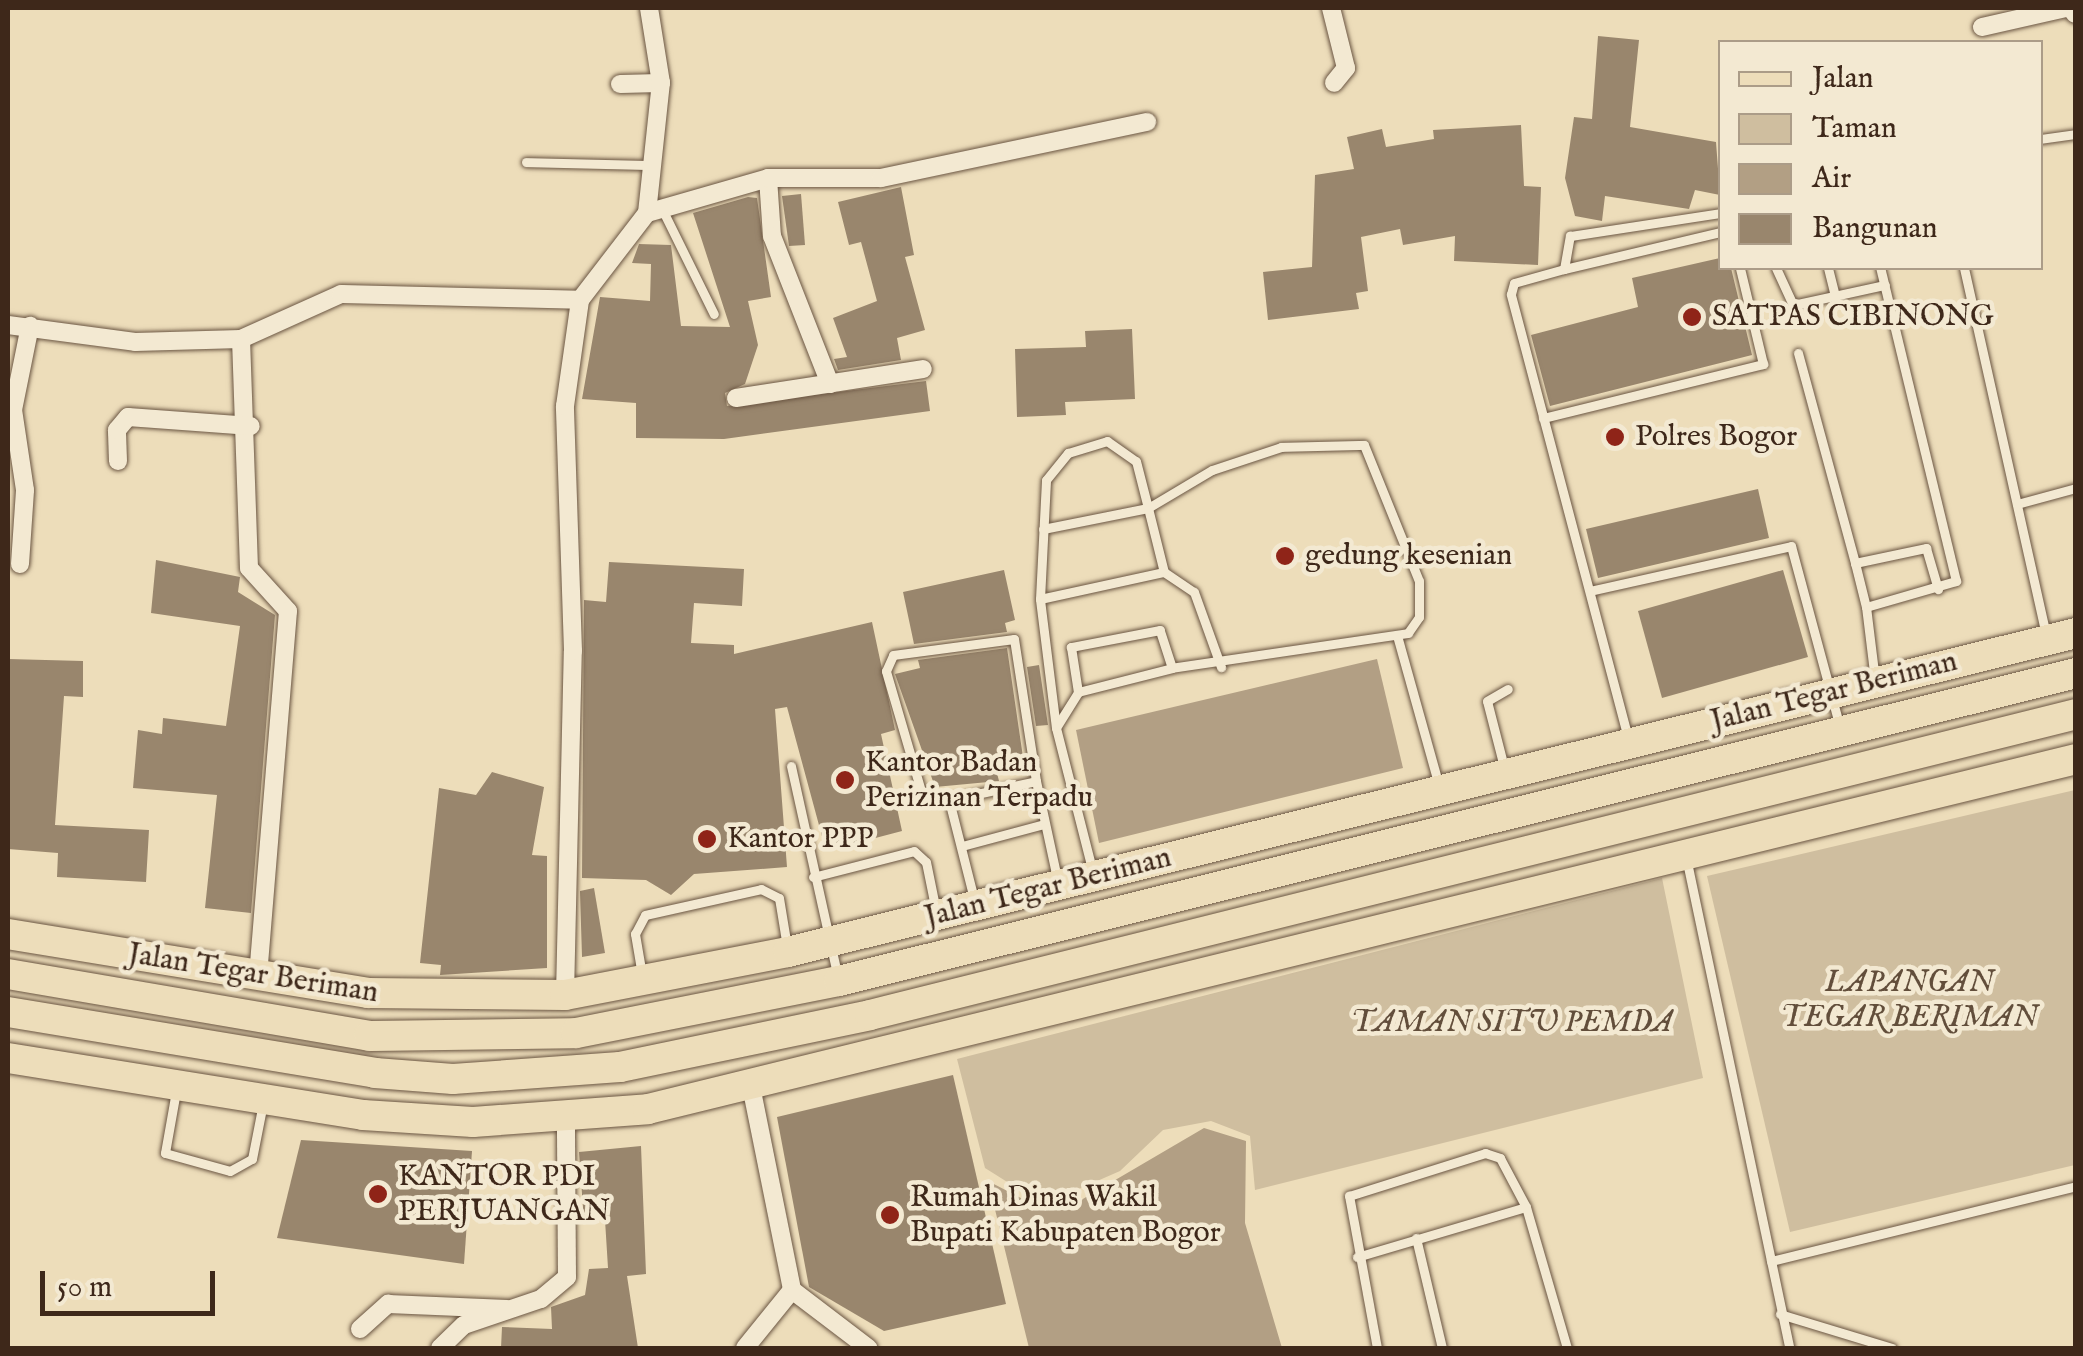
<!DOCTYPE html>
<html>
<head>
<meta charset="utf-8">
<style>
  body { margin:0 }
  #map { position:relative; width:2083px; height:1356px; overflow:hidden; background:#edddba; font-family:"IM FELL English",serif }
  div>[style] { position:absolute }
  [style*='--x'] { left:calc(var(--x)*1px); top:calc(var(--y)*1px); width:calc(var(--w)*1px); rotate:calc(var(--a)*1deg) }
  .green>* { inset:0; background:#cfbe9f }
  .water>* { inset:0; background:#b29f84 }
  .building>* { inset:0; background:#99866d }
  .roads { filter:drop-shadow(0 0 2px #6a5542) drop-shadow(0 0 2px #6a5542) }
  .service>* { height:9px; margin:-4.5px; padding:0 4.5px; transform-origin:4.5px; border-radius:4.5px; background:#f3e9d2 }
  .minor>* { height:18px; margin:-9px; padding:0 9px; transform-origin:9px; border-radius:9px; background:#f3e9d2 }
  .tertiary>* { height:22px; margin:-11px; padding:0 11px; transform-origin:11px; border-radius:11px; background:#f3e9d2 }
  .primary>* { height:30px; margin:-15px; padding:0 15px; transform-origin:15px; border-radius:15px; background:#edddba }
  .dots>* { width:28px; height:28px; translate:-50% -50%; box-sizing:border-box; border:5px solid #f3e9d2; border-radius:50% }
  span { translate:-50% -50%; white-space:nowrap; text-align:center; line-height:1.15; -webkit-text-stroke:9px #f3e9d2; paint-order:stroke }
  .poi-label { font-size:30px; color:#3e281a }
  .left { translate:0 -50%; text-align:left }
  .street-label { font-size:30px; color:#3e281a }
  .park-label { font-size:30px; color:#624e3b; font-style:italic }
  .frame { position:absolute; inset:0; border:10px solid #3e281a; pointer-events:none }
  .legend { position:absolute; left:1718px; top:40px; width:325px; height:230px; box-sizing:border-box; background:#f3e9d2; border:2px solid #ab9c88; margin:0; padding:12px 18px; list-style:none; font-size:30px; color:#3e281a }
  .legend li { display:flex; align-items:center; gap:20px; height:50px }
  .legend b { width:50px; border:2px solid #ab9c88 }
  .scale { position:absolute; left:40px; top:1271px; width:175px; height:45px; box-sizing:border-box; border:5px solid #3e281a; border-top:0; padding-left:12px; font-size:30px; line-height:35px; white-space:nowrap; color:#3e281a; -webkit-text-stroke:8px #f3e9d2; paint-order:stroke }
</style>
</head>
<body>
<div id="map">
  <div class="green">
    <i style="clip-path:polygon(2075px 790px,2075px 1165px,1790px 1232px,1707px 876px)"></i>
    <i style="clip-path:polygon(1662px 878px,1703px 1078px,1255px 1190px,1250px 1136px,1211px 1121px,1163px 1130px,1120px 1171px,1072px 1192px,1023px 1192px,985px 1168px,957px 1059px)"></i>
  </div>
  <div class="water">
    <i style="clip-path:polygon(1377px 659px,1403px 768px,1099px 843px,1076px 730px)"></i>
    <i style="clip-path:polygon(1204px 1128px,1246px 1141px,1245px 1223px,1282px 1348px,1029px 1348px,988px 1181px,1025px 1200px,1076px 1203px)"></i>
  </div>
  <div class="building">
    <i style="clip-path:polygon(1598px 36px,1639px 40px,1630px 127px,1716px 142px,1720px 195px,1695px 190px,1689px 209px,1605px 196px,1602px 221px,1575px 216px,1565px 178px,1574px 117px,1592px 119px)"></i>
    <i style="clip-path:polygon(1521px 125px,1524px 186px,1541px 187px,1538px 265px,1454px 261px,1455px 236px,1403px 245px,1400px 229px,1361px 237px,1368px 291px,1356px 293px,1359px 309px,1268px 320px,1263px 272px,1312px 267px,1315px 175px,1354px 169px,1347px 137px,1382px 129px,1386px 147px,1434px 139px,1433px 130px)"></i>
    <i style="clip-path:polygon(901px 187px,914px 255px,905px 257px,925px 330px,897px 338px,901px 360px,838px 370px,834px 359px,847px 357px,833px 318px,877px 301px,861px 242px,849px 245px,838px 202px)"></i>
    <i style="clip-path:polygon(801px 194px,805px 245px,789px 246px,782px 196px)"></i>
    <i style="clip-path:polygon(748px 197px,757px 198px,771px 297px,748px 301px,758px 345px,745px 384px,725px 393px,727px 406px,926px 381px,930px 411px,724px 439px,636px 438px,636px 403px,582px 399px,600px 297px,650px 301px,651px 264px,632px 263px,639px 244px,671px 245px,681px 326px,730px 327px,693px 213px)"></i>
    <i style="clip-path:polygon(1720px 258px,1720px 268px,1731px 268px,1752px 355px,1550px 406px,1531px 335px,1638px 307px,1632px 278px)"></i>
    <i style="clip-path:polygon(1132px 329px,1135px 399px,1065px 402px,1066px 415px,1017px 417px,1015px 349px,1086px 347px,1085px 331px)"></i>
    <i style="clip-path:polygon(1758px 489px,1769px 538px,1598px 578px,1586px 529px)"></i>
    <i style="clip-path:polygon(156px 560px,240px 577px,238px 592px,275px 615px,251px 913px,205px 908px,217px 795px,133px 788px,138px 730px,162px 734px,163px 718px,226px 726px,240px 626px,151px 613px)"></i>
    <i style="clip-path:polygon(609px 562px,744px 569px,742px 606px,694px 603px,691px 643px,734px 645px,734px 654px,872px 622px,895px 730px,881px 734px,902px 831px,826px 851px,787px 707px,775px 709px,787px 867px,694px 874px,671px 895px,646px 880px,582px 878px,584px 600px,606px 602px)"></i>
    <i style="clip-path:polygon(1004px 570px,1015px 620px,1005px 623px,1007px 632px,914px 644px,903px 592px)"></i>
    <i style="clip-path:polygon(1783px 570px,1808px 657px,1662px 698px,1638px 611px)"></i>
    <i style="clip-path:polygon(1007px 648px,1024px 764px,996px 769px,999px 781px,935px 787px,895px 674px,920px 668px,918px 660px)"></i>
    <i style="clip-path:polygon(8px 659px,83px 661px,83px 697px,64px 696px,55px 825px,149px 830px,146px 882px,57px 877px,58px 853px,8px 849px)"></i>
    <i style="clip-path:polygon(1039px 665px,1048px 725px,1036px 726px,1027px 667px)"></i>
    <i style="clip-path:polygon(492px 772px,544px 787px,532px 855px,547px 856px,547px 968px,440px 975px,441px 965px,420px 963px,439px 788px,476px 795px)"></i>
    <i style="clip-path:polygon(594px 888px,605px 953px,582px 957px,580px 891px)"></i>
    <i style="clip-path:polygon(953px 1075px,1006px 1304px,884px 1331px,809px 1287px,777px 1117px)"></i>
    <i style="clip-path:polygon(301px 1140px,472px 1151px,464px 1264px,277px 1238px)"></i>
    <i style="clip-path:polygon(641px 1146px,646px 1274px,627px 1276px,638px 1348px,501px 1348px,502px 1327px,552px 1329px,551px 1307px,585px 1295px,589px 1269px,608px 1268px,605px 1220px,584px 1222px,579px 1152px)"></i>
  </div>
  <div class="roads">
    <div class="service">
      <i style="--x:2040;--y:139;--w:36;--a:-8"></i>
      <i style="--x:526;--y:162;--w:127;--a:1.4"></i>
      <i style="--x:662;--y:209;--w:117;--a:63.7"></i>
      <i style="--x:1776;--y:268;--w:41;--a:65.3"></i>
      <i style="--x:1793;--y:305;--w:94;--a:-12.3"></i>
      <i style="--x:1828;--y:268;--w:29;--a:76"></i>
      <i style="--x:1964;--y:268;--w:377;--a:77.4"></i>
      <i style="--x:1564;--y:269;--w:160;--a:-13.3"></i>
      <i style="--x:1798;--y:353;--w:218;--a:74.8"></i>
      <i style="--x:1543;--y:418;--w:227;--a:-13.8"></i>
      <i style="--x:1763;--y:364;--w:99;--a:-103.5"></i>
      <i style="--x:2017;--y:504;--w:61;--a:-15.2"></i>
      <i style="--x:1043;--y:529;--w:107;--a:-11.3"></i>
      <i style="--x:1148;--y:508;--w:66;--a:76"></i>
      <i style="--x:1164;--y:572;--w:36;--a:34"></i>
      <i style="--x:1194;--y:592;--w:80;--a:70.2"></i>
      <i style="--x:1590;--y:591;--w:206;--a:-12.6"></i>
      <i style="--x:1791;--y:546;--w:184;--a:74.9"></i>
      <i style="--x:1040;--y:599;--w:127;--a:-12.3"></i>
      <i style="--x:1866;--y:607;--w:45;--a:-104"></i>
      <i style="--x:1855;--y:563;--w:73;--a:-11.9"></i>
      <i style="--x:1926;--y:548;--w:43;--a:73.7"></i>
      <i style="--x:1398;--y:639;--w:153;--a:74.4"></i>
      <i style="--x:1875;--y:680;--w:74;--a:-97"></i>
      <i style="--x:1866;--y:607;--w:94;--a:-16.1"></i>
      <i style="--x:1956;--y:581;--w:322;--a:-103.6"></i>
      <i style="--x:1057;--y:726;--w:40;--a:-58"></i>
      <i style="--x:1078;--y:692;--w:97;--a:-14.3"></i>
      <i style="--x:1172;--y:668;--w:40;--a:-108"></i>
      <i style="--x:1160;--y:630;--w:91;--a:169.2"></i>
      <i style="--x:1071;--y:647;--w:46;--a:81.2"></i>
      <i style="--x:1628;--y:738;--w:459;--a:-104.8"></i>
      <i style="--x:1511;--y:294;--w:11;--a:-75"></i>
      <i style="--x:1514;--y:283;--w:52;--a:-15.6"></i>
      <i style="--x:1564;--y:269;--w:34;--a:-80"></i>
      <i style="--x:1570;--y:236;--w:152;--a:-8.7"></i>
      <i style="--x:791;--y:766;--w:217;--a:77.5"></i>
      <i style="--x:1505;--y:771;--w:72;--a:-104.4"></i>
      <i style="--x:1487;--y:701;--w:24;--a:-30"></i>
      <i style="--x:949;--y:800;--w:29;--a:-162"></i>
      <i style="--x:921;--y:791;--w:125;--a:-106.3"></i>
      <i style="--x:886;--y:671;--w:17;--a:-66"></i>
      <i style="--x:893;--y:655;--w:122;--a:-7.5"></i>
      <i style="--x:1014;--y:639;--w:144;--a:81.2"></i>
      <i style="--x:962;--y:846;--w:85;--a:-15"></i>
      <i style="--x:1687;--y:862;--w:497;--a:78.1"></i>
      <i style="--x:1092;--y:869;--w:146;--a:-104.3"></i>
      <i style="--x:1056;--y:728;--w:130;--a:-97.1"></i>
      <i style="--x:1040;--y:599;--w:119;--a:-87.1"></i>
      <i style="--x:1046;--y:480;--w:35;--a:-51"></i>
      <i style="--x:1068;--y:453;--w:41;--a:-17.1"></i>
      <i style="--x:1107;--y:441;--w:35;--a:35"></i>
      <i style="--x:1136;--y:461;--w:49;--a:75.7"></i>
      <i style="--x:1148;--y:508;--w:74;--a:-30.7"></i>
      <i style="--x:1212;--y:470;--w:73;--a:-18.4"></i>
      <i style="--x:1281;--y:447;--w:83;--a:-1.4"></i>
      <i style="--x:1364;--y:445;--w:147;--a:68"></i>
      <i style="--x:1419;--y:581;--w:36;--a:90"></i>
      <i style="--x:1419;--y:617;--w:19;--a:125"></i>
      <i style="--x:1408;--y:633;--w:239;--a:171.6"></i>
      <i style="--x:813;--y:877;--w:104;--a:-14.4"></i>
      <i style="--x:914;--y:851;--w:16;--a:43"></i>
      <i style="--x:926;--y:862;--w:50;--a:78.5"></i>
      <i style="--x:974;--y:899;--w:102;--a:-104.2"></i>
      <i style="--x:949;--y:800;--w:89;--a:-12.3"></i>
      <i style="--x:1036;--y:781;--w:99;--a:77.8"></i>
      <i style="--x:642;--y:975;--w:42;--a:-99.7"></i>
      <i style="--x:635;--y:934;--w:21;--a:-62"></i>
      <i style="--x:645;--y:915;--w:119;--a:-12.6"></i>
      <i style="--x:761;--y:889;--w:20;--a:27"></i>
      <i style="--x:779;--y:898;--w:50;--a:80.7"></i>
      <i style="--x:176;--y:1091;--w:63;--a:100.1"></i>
      <i style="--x:165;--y:1153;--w:67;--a:15.5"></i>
      <i style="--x:230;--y:1171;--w:25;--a:-29"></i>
      <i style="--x:252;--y:1159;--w:57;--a:-78.9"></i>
      <i style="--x:1416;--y:1238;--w:113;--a:76.7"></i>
      <i style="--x:1357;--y:1257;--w:176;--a:-16.5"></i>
      <i style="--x:1771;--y:1261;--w:314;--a:-13.8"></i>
      <i style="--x:1780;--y:1314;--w:117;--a:16.9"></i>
      <i style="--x:1377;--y:1348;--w:155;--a:-100.4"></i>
      <i style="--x:1349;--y:1196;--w:143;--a:-17.5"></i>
      <i style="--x:1485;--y:1153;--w:16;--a:18"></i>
      <i style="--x:1500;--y:1158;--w:55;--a:62"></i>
      <i style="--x:1526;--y:1207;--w:147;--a:73.8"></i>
    </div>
    <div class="minor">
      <i style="--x:1331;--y:8;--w:62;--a:76"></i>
      <i style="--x:1346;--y:68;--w:19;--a:129"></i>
      <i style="--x:1982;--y:27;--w:86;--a:-12.7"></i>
      <i style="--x:620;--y:84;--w:41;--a:-1.4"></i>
      <i style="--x:768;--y:178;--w:58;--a:86.1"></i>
      <i style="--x:772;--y:236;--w:159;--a:68.6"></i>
      <i style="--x:647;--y:213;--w:126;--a:-16.1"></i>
      <i style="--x:768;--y:178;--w:113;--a:0"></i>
      <i style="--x:881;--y:178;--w:272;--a:-11.9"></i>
      <i style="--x:8;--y:325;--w:128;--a:7.6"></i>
      <i style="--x:135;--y:342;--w:106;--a:-1.6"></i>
      <i style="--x:241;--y:339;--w:110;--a:-24.2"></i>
      <i style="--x:341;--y:294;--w:239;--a:1.4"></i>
      <i style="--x:241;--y:339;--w:229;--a:88"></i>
      <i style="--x:249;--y:568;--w:58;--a:47.8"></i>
      <i style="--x:288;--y:611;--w:367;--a:94.7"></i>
      <i style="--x:736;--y:398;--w:189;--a:-8.8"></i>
      <i style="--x:118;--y:461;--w:31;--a:-92"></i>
      <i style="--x:117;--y:430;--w:17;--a:-50"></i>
      <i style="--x:128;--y:417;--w:123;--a:4.2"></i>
      <i style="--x:20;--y:564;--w:74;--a:-86.1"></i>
      <i style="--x:25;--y:490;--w:81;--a:-98.5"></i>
      <i style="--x:13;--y:410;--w:86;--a:-78.6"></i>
      <i style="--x:565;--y:995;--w:344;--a:-88.7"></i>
      <i style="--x:573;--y:651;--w:245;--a:-91.9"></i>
      <i style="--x:565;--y:406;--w:107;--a:-81.9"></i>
      <i style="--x:580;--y:300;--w:110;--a:-52.4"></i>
      <i style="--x:647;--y:213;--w:131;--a:-83.9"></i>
      <i style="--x:661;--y:83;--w:76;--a:-99.1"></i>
      <i style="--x:751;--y:1086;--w:208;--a:78.6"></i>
      <i style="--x:792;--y:1290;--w:96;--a:37.3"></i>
      <i style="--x:360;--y:1329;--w:38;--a:-42"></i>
      <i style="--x:388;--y:1304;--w:119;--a:2.4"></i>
      <i style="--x:440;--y:1348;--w:33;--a:-44"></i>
      <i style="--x:464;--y:1325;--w:81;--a:-18.7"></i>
      <i style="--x:541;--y:1299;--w:34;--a:-40"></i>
      <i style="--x:567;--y:1277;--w:158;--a:-90.4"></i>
      <i style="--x:745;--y:1348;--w:75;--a:-51"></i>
    </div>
    <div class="tertiary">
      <i style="--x:2073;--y:8;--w:5;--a:53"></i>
    </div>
    <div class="primary">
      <i style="--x:8;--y:934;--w:365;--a:9.3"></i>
      <i style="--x:368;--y:993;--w:197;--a:0.6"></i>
      <i style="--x:565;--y:995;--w:227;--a:-10.9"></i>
      <i style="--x:788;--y:952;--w:1327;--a:-13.91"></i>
      <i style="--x:8;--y:974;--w:366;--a:9.7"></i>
      <i style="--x:369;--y:1036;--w:207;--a:-0.8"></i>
      <i style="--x:576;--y:1033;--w:268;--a:-11.2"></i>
      <i style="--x:839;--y:981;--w:1275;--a:-13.98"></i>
      <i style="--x:8;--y:1012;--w:372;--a:9.4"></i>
      <i style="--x:375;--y:1073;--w:78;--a:4.4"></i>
      <i style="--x:453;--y:1079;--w:167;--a:-4.1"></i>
      <i style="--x:620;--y:1067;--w:255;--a:-11.7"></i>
      <i style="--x:870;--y:1015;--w:1243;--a:-14.01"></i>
      <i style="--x:8;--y:1058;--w:360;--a:9.1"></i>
      <i style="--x:363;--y:1115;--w:110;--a:3.6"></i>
      <i style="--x:473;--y:1122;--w:175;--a:-4.2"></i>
      <i style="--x:648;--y:1109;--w:1470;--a:-13.77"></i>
    </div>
  </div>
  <div class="dots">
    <i style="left:1692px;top:317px;background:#8f2418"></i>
    <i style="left:1615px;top:437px;background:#8f2418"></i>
    <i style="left:1285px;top:556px;background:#8f2418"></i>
    <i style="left:845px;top:780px;background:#8f2418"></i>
    <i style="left:707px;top:839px;background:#8f2418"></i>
    <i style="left:378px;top:1194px;background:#8f2418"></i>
    <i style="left:890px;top:1215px;background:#8f2418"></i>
  </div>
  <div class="poi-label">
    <span class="left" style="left:1712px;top:317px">SATPAS CIBINONG</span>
    <span class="left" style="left:1635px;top:437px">Polres Bogor</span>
    <span class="left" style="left:1305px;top:556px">gedung kesenian</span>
    <span class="left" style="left:865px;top:780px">Kantor Badan<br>Perizinan Terpadu</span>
    <span class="left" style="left:727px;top:839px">Kantor PPP</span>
    <span class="left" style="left:398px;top:1194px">KANTOR PDI<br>PERJUANGAN</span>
    <span class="left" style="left:910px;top:1215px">Rumah Dinas Wakil<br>Bupati Kabupaten Bogor</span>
  </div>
  <div class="street-label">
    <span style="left:1834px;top:692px;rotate:-14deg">Jalan Tegar Beriman</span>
    <span style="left:1048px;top:888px;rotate:-14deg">Jalan Tegar Beriman</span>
    <span style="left:253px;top:974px;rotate:9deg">Jalan Tegar Beriman</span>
  </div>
  <div class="park-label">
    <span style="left:1909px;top:1000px">LAPANGAN<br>TEGAR BERIMAN</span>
    <span style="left:1512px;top:1023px">TAMAN SITU PEMDA</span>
  </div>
  <div class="frame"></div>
  <ul class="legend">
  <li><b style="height:12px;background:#edddba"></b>Jalan</li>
  <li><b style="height:28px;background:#cfbe9f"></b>Taman</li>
  <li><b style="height:28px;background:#b29f84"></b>Air</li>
  <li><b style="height:28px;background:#99866d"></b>Bangunan</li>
  </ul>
  <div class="scale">50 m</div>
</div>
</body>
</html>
